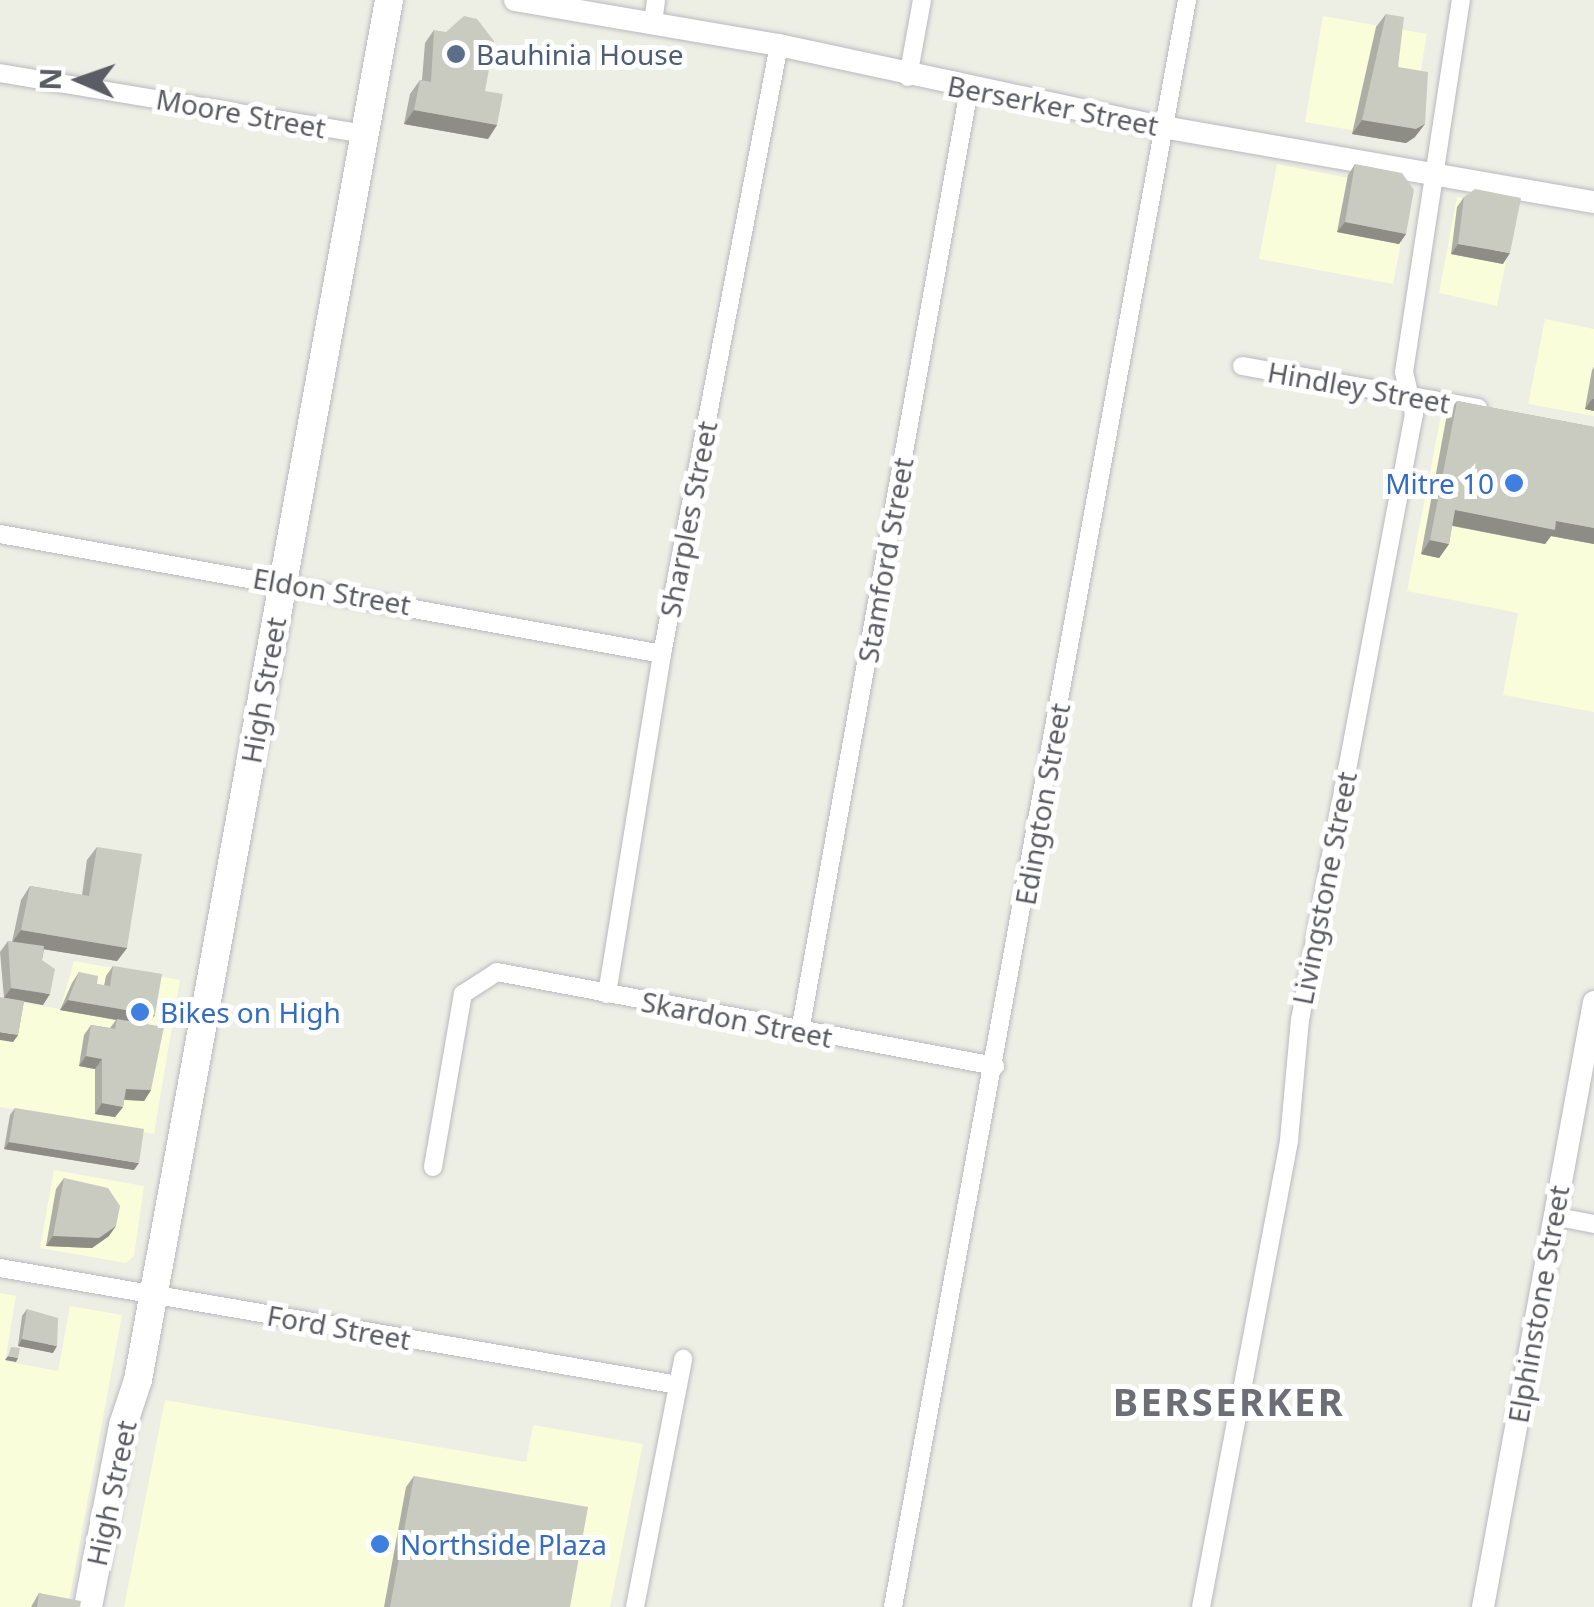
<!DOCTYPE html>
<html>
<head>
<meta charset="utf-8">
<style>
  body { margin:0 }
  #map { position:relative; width:1594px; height:1607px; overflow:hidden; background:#edeee4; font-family:"Noto Sans",sans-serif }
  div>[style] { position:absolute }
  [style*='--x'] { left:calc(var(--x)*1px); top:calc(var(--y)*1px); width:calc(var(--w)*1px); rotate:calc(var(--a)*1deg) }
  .commercial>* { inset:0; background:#f9fdda }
  .roads { filter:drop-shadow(0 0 2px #b9b9c0) drop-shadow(0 0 2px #b9b9c0) }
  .minor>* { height:18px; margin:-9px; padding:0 9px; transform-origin:9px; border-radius:9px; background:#fff }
  .tertiary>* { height:22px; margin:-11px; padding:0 11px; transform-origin:11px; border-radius:11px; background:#fff }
  .secondary>* { height:28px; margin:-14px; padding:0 14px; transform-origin:14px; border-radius:14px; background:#fff }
  .wall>* { inset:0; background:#adaea5 }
  .shaded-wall>* { inset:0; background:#8d8d86 }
  .building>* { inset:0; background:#c9cac0 }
  .dots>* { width:28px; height:28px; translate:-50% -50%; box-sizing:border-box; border:5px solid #fff; border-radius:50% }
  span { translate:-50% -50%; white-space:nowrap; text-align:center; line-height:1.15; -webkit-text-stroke:10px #fff; paint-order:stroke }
  .service-label { font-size:28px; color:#4e5e75 }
  .left { translate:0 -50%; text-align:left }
  .street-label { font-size:28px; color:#5c5d64 }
  .shop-label { font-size:28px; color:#366cbe }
  .right { translate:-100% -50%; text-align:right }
  .district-label { font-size:38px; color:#6d6e76; font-weight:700; letter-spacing:2.5px }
  .north { position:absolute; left:30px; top:30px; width:100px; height:100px; -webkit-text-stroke:8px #fff; paint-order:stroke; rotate:272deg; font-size:28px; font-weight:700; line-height:40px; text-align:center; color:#5c5d64 }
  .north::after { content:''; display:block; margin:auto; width:35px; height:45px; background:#5c5d64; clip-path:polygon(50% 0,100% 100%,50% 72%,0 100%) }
</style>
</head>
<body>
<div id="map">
  <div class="commercial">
    <i style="clip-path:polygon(1323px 16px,1427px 34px,1409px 140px,1305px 122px)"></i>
    <i style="clip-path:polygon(1277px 164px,1411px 190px,1393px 284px,1259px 259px)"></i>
    <i style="clip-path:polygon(1457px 197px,1516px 211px,1497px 306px,1439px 293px)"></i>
    <i style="clip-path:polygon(1545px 319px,1594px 329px,1594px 416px,1528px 404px)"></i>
    <i style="clip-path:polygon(1441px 415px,1594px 444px,1594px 712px,1503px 695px,1518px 613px,1407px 591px)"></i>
    <i style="clip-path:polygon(74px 961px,180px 980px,154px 1134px,0 1107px,0 999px,60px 1009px)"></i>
    <i style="clip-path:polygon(54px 1170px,144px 1186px,134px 1256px,126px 1263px,40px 1248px)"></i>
    <i style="clip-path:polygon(0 1293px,16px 1296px,5px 1361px,58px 1371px,70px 1306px,122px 1315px,68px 1607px,0 1607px)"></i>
    <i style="clip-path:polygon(165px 1400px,526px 1462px,533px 1425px,643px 1444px,610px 1607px,124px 1607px)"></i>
  </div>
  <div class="roads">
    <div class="minor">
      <i style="--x:653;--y:22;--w:22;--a:-82"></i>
      <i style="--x:0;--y:73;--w:369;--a:9.5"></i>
      <i style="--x:908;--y:77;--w:78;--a:-79.7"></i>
      <i style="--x:1242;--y:366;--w:240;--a:10.1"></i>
      <i style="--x:0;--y:534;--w:673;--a:10.27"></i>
      <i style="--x:607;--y:994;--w:344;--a:-80.8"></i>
      <i style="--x:662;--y:654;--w:620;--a:-79.12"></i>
      <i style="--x:800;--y:1031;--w:956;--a:-79.82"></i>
      <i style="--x:433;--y:1167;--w:176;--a:-80.2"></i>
      <i style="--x:463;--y:994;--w:40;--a:-32.9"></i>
      <i style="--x:497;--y:972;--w:507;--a:10.69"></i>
      <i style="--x:1553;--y:1216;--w:42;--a:11"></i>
      <i style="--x:0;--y:1268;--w:688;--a:9.79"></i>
      <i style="--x:635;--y:1607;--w:253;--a:-79"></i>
      <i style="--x:893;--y:1607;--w:1634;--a:-79.63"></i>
      <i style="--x:1201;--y:1607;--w:475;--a:-79.3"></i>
      <i style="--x:1289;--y:1140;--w:121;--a:-84.8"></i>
      <i style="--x:1300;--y:1020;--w:617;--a:-79.35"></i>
      <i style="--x:1414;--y:414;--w:43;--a:-103.4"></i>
      <i style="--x:1404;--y:372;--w:376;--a:-81.3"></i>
    </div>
    <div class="tertiary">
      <i style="--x:515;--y:0;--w:268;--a:9.7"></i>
      <i style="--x:779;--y:45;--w:393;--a:12.1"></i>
      <i style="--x:1163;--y:127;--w:437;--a:9.9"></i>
      <i style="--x:1483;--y:1607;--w:615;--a:-79.6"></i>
    </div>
    <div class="secondary">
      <i style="--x:88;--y:1607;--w:185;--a:-79.1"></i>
      <i style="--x:123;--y:1425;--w:47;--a:-71.6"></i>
      <i style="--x:138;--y:1380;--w:1403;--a:-79.69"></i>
    </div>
  </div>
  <div class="wall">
    <i style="clip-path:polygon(1386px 14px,1415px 137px,1406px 143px,1352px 134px,1376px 27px)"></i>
    <i style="clip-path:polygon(434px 30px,485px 91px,497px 125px,488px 139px,404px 124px,410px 94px,420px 80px,422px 80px,425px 43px)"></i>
    <i style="clip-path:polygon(1355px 164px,1406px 234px,1399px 244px,1337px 232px,1348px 175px)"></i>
    <i style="clip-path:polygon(1464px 197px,1503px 264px,1451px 254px,1457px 207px)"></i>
    <i style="clip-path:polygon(1594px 367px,1594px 411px,1585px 409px,1592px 370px)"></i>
    <i style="clip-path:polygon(1457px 401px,1594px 427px,1594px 544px,1551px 536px,1545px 544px,1452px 526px,1449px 544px,1439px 558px,1421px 554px,1447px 414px)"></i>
    <i style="clip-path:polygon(97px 847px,127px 948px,117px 961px,44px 949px,42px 960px,43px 1005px,24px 1001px,18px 1035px,13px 1042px,4px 998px,0 952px,8px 941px,12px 942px,21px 900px,30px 886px,82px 895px,87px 860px)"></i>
    <i style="clip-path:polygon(113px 966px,148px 1024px,151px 1090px,144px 1101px,124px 1100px,123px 1107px,115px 1117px,95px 1114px,95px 1069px,79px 1066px,84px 1035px,91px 1025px,110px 1028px,116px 1020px,60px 1010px,72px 983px,79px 972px,97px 984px,104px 986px,106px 976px)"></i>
    <i style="clip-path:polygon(15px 1108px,134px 1170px,4px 1149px,10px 1115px)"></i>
    <i style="clip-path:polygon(64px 1178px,109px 1236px,92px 1248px,46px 1246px,56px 1189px)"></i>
    <i style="clip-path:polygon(27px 1309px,53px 1353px,18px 1346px,22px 1316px)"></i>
    <i style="clip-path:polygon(414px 1476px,570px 1607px,384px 1607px,406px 1487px)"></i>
    <i style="clip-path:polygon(39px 1593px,80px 1607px,31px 1607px)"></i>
  </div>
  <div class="shaded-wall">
    <i style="clip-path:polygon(414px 110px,497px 125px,488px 139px,404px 124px)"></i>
    <i style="clip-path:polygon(1362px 120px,1425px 124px,1415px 137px,1406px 143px,1352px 134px)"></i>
    <i style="clip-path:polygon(1345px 222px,1406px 234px,1399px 244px,1337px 232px)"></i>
    <i style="clip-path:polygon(1458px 244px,1510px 253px,1503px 264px,1451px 254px)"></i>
    <i style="clip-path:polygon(1592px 399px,1594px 399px,1594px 411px,1585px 409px)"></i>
    <i style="clip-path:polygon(1455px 510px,1556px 521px,1594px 528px,1594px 544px,1551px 536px,1545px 544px,1445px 524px)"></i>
    <i style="clip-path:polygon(1430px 540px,1449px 544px,1439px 558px,1421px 554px)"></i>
    <i style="clip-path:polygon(21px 930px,127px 948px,117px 961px,11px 944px)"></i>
    <i style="clip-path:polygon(11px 988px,50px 994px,43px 1005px,4px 998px)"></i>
    <i style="clip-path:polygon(68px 1000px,155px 1015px,147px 1025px,60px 1010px)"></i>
    <i style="clip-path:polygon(0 1032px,18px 1035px,13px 1042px,0 1040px)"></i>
    <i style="clip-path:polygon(86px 1056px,102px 1059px,95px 1069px,79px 1066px)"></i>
    <i style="clip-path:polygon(126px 1089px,151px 1090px,144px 1101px,118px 1099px)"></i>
    <i style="clip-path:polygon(102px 1103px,123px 1107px,115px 1117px,95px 1114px)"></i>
    <i style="clip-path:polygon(9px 1142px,139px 1163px,134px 1170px,4px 1149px)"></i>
    <i style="clip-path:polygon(116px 1226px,109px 1236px,92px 1248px,46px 1246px,53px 1236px)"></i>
    <i style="clip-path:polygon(22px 1339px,57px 1346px,53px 1353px,18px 1346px)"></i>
    <i style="clip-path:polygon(8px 1356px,18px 1358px,16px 1362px,5px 1360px)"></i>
  </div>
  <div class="building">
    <i style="clip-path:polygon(1386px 14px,1404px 17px,1398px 67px,1428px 72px,1425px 124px,1416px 129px,1362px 120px)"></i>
    <i style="clip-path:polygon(464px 16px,477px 19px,494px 41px,485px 91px,503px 94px,497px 125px,414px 110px,420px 80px,431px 82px,434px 30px,446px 32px)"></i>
    <i style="clip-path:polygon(1355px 164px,1402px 173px,1414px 190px,1406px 234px,1345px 222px)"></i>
    <i style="clip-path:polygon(1475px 189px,1521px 198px,1510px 253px,1458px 244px,1464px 197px)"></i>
    <i style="clip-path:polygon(1457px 401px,1594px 427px,1594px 528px,1556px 521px,1555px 530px,1455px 510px,1449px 544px,1430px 540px)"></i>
    <i style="clip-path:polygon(97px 847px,142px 854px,127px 948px,21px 930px,30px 886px,89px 896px)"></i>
    <i style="clip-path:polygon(8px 941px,44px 946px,42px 960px,55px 969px,50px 994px,11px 988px)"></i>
    <i style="clip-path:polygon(113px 966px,162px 974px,155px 1015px,68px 1000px,79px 972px,98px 976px,97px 984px,110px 986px)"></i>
    <i style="clip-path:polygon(0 997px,24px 1001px,18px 1035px,0 1032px)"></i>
    <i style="clip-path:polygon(117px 1019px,164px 1027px,151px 1090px,126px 1089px,123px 1107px,102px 1103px,102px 1059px,86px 1056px,91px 1025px,115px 1029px)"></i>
    <i style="clip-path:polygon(15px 1108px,144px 1129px,139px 1163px,9px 1142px)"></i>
    <i style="clip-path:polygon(64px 1178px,108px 1188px,120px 1206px,116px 1226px,99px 1238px,53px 1236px)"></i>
    <i style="clip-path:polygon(27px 1309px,58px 1318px,57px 1346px,22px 1339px)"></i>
    <i style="clip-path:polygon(11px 1347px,20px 1348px,18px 1358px,8px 1356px)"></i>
    <i style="clip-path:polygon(414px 1476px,588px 1507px,570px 1607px,390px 1607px)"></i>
    <i style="clip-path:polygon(39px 1593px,81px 1601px,80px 1607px,37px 1607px)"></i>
  </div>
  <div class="dots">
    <i style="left:456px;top:54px;background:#5c6f8a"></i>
    <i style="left:1514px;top:483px;background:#3f7fe0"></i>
    <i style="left:140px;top:1012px;background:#3f7fe0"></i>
    <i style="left:380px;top:1544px;background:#3f7fe0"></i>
  </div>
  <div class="service-label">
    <span class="left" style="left:476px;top:54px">Bauhinia House</span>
  </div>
  <div class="street-label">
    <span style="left:1053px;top:105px;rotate:11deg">Berserker Street</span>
    <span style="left:241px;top:113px;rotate:10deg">Moore Street</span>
    <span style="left:1359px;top:387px;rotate:10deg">Hindley Street</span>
    <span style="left:688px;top:519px;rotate:-79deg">Sharples Street</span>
    <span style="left:885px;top:560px;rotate:-80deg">Stamford Street</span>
    <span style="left:332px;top:591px;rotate:10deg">Eldon Street</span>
    <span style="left:263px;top:690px;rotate:-80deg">High Street</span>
    <span style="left:1042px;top:804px;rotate:-80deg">Edington Street</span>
    <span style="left:1324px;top:888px;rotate:-79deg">Livingstone Street</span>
    <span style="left:737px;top:1019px;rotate:11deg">Skardon Street</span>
    <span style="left:1538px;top:1304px;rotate:-80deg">Elphinstone Street</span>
    <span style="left:339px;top:1327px;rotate:10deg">Ford Street</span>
    <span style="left:111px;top:1493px;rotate:-78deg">High Street</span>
  </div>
  <div class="shop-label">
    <span class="right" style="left:1494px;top:483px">Mitre 10</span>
    <span class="left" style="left:160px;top:1012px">Bikes on High</span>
    <span class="left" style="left:400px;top:1544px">Northside Plaza</span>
  </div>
  <div class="district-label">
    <span style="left:1229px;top:1402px">BERSERKER</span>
  </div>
  <div class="north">N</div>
</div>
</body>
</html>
